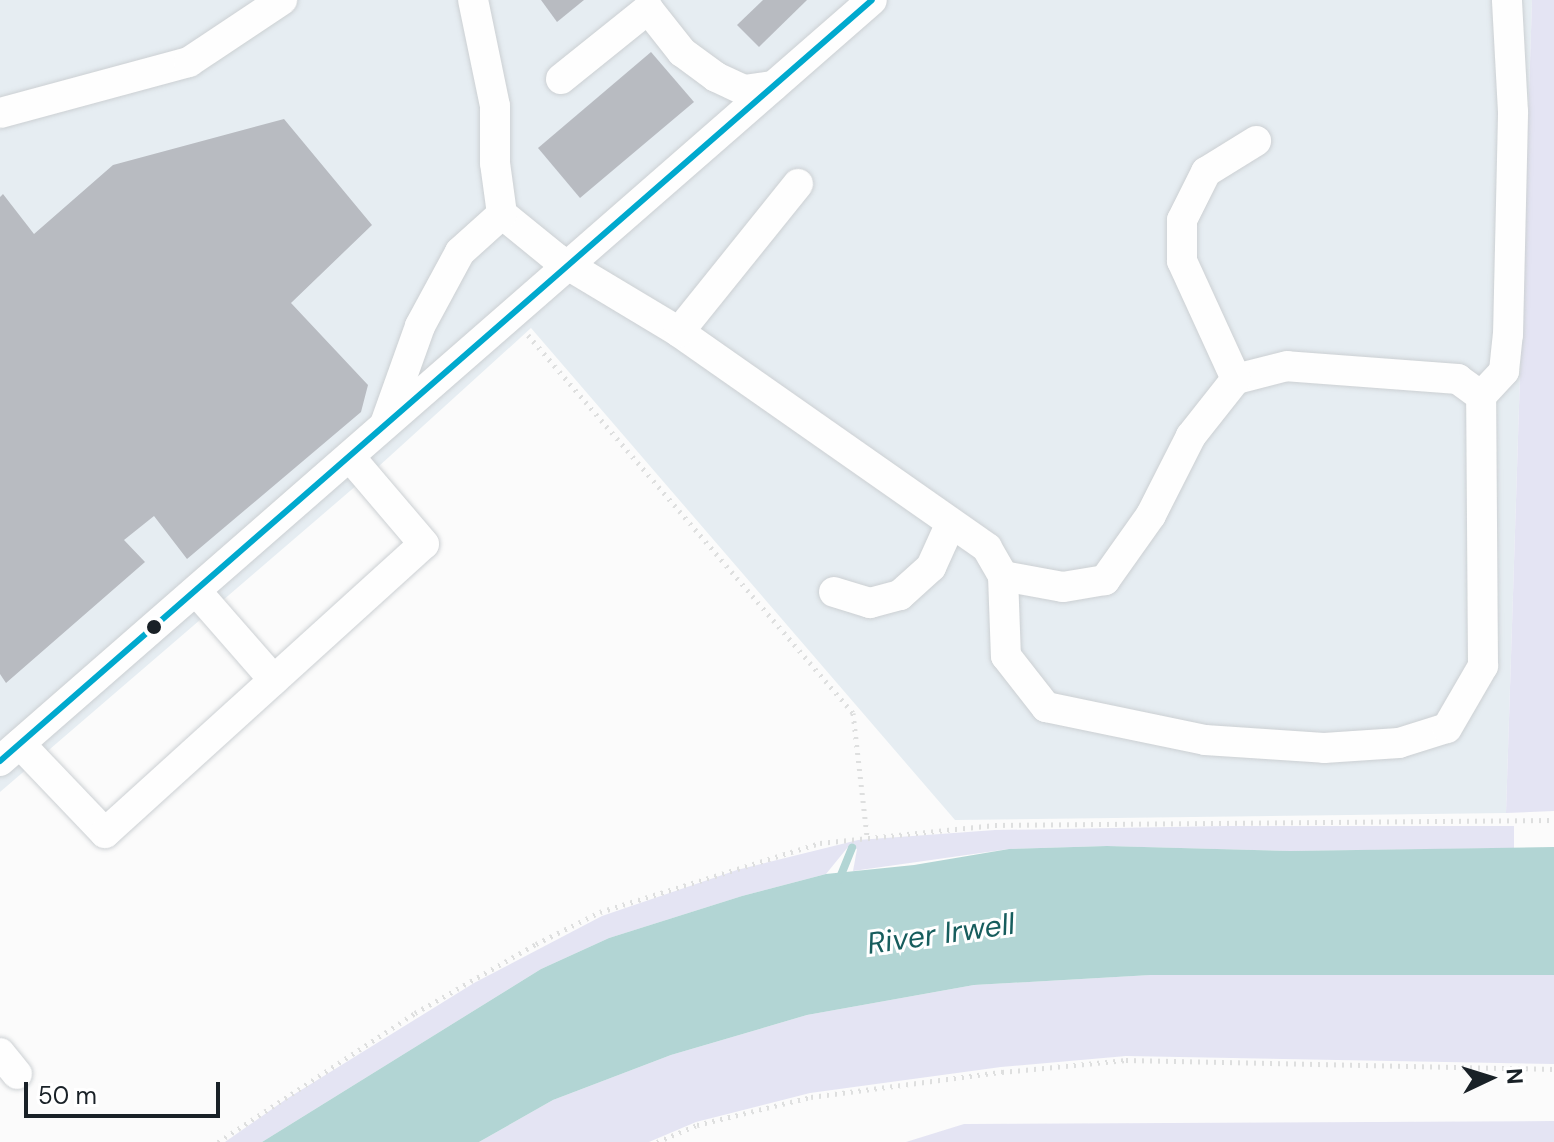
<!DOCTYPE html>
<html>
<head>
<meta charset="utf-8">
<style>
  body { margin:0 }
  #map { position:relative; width:1554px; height:1142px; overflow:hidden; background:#fbfbfb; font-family:"DM Sans",sans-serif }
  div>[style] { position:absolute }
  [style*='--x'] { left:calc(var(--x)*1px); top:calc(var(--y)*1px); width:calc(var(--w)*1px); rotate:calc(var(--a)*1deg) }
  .built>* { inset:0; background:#e6edf2 }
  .green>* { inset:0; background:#e4e4f3 }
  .water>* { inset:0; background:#b2d5d4 }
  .stream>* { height:8px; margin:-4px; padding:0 4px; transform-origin:4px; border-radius:4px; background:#b2d5d4 }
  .building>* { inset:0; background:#b8bbc1 }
  .path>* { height:5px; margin-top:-2.5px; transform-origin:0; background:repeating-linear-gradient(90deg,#dedfdf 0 2px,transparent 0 8px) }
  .roads { filter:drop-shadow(0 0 2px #ccd0d3) drop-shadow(0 0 2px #ccd0d3) }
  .minor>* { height:30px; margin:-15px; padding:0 15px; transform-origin:15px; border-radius:15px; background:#fefefe }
  .bus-1>* { height:6px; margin:-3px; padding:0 3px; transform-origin:3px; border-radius:3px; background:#00a9ce }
  .dots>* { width:22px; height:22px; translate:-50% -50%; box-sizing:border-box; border:4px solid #fff; border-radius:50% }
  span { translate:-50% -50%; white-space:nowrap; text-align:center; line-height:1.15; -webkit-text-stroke:6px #fff; paint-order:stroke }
  .water-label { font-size:30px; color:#175d5d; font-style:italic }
  .north { position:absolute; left:1450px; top:1038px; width:80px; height:80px; -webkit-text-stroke:6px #fff; paint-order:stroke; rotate:86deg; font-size:22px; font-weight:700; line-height:32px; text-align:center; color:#192127 }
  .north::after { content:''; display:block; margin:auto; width:28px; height:36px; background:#192127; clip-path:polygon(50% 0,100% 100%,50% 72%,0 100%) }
  .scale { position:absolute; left:24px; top:1082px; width:196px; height:36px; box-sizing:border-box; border:4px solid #192127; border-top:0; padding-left:10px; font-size:24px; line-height:28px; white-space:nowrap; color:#192127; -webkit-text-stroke:6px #fff; paint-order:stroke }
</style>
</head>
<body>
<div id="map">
  <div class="built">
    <i style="clip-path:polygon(0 0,1532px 0,1506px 813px,955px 820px,531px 328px,379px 466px,0 792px)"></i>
  </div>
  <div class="green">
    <i style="clip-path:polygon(1532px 0,1554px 0,1554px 811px,1506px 813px)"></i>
    <i style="clip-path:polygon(1226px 826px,1514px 826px,1514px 848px,1290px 851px,1106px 846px,1009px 849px,853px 871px,857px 849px,848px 847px,826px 874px,742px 896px,609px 938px,541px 969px,262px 1142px,225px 1142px,285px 1100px,474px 983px,602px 916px,737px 870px,858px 840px,995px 830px)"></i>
    <i style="clip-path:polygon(1151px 975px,1554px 975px,1554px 1064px,1126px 1056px,1001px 1067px,810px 1093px,696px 1122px,649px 1142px,479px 1142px,553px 1100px,671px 1055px,807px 1015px,974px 985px)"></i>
    <i style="clip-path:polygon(1554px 1121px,1554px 1142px,906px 1142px,964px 1124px)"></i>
  </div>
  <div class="water">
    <i style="clip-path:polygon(1107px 846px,1290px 851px,1554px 847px,1554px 975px,1151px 975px,974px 985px,807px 1015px,671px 1055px,553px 1100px,479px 1142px,262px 1142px,541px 969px,609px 938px,742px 896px,826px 874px,914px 865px,1009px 849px)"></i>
  </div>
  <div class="stream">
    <i style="--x:839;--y:880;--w:35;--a:-68"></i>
  </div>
  <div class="building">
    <i style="clip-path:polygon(541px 0,584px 0,557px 22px)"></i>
    <i style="clip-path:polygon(763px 0,807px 0,759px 47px,737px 25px)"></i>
    <i style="clip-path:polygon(651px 52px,694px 102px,580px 198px,538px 148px)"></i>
    <i style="clip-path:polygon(284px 119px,372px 225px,291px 303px,368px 385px,361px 412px,187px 559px,154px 516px,124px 540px,145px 562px,6px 683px,0 674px,0 197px,3px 194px,34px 234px,113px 165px)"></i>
  </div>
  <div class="path">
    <i style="--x:528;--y:335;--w:499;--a:49.3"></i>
    <i style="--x:853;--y:713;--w:124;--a:83.5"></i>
    <i style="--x:218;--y:1142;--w:235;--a:-33.2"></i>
    <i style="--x:415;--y:1013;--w:139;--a:-29.7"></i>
    <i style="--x:536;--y:944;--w:72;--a:-26.6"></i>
    <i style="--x:600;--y:912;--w:231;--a:-17.4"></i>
    <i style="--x:820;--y:843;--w:176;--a:-5.9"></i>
    <i style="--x:995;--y:825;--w:559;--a:-0.51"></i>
    <i style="--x:657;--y:1142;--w:43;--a:-23"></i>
    <i style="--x:697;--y:1125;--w:117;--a:-13.8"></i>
    <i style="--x:811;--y:1097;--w:193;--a:-7.5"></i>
    <i style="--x:1002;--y:1072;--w:125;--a:-5.5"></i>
    <i style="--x:1126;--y:1060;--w:428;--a:1.2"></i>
  </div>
  <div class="roads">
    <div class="minor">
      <i style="--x:561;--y:79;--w:112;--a:-38.8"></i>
      <i style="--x:648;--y:9;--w:55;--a:51.7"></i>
      <i style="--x:682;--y:52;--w:42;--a:36.3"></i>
      <i style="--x:716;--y:77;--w:31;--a:25"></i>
      <i style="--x:744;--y:90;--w:30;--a:-8"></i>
      <i style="--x:0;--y:113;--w:196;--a:-15.1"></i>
      <i style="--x:189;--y:62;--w:112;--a:-33.7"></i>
      <i style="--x:502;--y:214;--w:70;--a:39.2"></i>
      <i style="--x:556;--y:258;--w:144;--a:31"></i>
      <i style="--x:679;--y:332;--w:376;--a:35"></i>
      <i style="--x:987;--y:548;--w:32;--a:60"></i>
      <i style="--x:1003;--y:576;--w:80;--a:87.9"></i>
      <i style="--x:1006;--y:656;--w:65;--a:51.9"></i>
      <i style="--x:1046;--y:707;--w:162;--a:11.7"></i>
      <i style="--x:1205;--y:740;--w:119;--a:3.8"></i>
      <i style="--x:1324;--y:748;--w:75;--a:-3.8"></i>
      <i style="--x:1399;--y:743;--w:50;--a:-17.4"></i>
      <i style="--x:1447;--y:728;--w:72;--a:-59.9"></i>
      <i style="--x:1483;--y:666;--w:270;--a:-90.4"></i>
      <i style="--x:1481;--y:396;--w:29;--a:-144"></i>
      <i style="--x:1458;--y:379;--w:171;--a:-175.7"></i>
      <i style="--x:1287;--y:366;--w:53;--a:165.7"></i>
      <i style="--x:1236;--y:379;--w:73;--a:128.3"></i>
      <i style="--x:1191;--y:436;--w:89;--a:116.9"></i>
      <i style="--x:1151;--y:515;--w:80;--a:125.3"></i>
      <i style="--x:1105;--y:580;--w:43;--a:170.5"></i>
      <i style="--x:1063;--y:587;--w:61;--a:-169.6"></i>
      <i style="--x:679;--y:332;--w:190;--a:-51.2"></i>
      <i style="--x:1236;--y:379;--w:130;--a:-114.6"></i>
      <i style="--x:1182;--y:261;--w:41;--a:-90"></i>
      <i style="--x:1182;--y:220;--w:54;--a:-63.4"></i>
      <i style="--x:1206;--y:172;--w:59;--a:-31.8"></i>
      <i style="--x:1481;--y:396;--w:34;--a:-47"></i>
      <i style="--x:1504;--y:371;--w:36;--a:-84"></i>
      <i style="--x:1508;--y:335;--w:223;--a:-88.7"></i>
      <i style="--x:1513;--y:112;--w:112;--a:-93.1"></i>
      <i style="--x:385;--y:424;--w:104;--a:-70.3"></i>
      <i style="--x:420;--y:326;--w:84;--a:-61.6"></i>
      <i style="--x:460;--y:252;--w:57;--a:-42.1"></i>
      <i style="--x:502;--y:214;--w:51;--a:-97.8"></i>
      <i style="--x:495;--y:163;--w:57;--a:-90"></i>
      <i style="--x:495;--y:106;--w:108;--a:-101.7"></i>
      <i style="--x:196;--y:591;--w:118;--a:48.8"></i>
      <i style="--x:834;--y:592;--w:38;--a:17"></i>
      <i style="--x:870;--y:603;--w:31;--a:-15"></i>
      <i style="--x:900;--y:595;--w:42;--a:-42.1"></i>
      <i style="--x:931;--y:567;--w:48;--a:-65.6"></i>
      <i style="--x:20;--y:744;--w:123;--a:46.3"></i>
      <i style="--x:105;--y:833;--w:430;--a:-42.2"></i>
      <i style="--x:424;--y:544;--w:114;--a:-130.4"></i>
      <i style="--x:0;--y:761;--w:1157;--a:-41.11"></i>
      <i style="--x:0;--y:1053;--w:27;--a:51"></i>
    </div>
  </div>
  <div class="bus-1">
    <i style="--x:0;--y:761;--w:1157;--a:-41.11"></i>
  </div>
  <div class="dots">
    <i style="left:154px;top:627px;background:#192127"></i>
  </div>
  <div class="water-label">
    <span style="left:941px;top:934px;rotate:-8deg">River Irwell</span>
  </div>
  <div class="north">N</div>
  <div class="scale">50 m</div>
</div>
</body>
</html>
